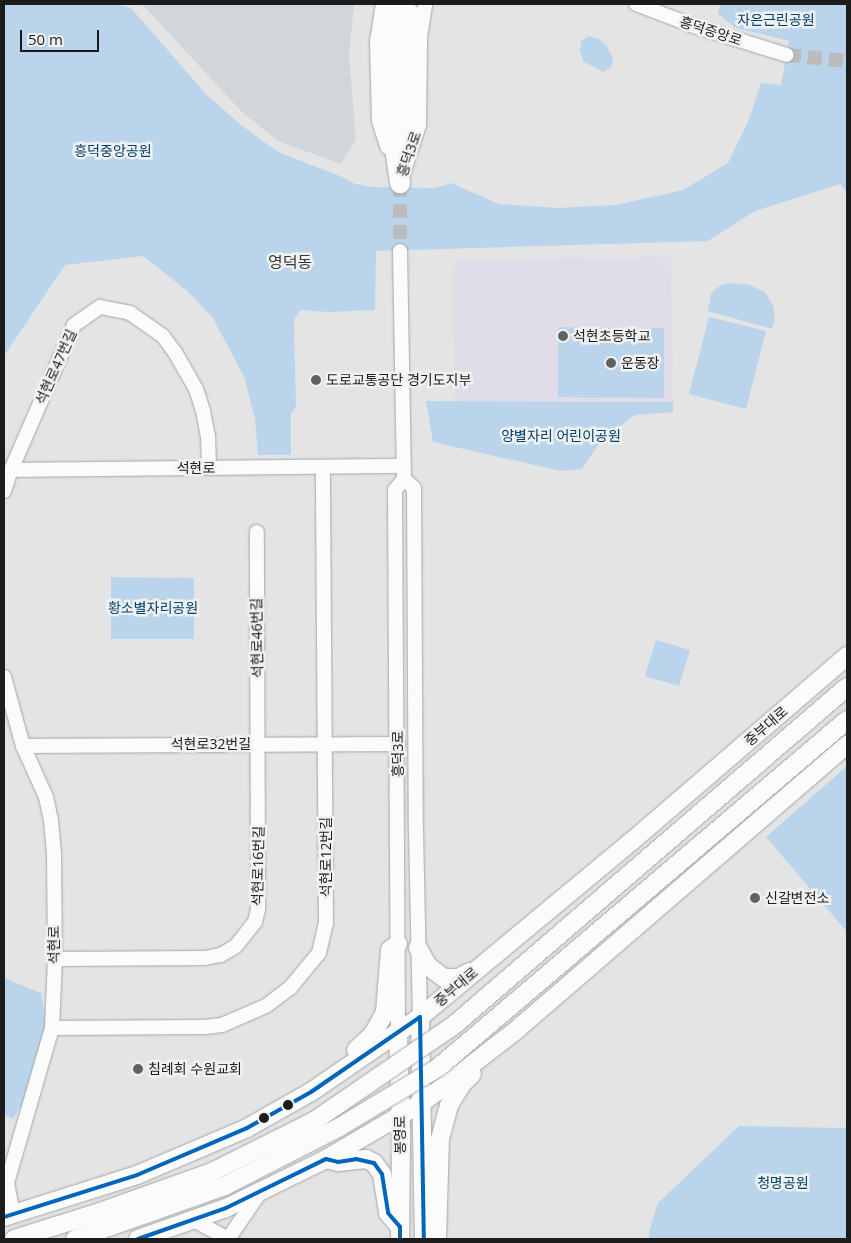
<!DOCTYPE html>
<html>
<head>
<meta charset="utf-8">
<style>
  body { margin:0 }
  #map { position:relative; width:851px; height:1243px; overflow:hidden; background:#e4e4e4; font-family:"Open Sans","Noto Sans KR",sans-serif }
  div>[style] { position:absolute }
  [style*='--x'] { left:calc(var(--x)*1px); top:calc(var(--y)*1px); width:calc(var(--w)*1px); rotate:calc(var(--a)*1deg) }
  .built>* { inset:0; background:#d2d6d9 }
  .education>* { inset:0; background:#e0dce8 }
  .green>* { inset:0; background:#bad5eb }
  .minor-tunnel>* { height:14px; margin-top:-7px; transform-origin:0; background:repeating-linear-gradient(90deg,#bcbcbc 0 14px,transparent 0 21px) }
  .roads { filter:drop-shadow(0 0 1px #a6a6a6) drop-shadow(0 0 1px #a6a6a6) }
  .minor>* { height:14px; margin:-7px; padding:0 7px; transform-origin:7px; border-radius:7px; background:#fbfbfb }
  .major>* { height:18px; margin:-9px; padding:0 9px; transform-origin:9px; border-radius:9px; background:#fbfbfb }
  .highway>* { height:20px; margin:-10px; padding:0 10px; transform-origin:10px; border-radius:10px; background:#fbfbfb }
  .bridges { filter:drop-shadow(0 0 1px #a6a6a6) drop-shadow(0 0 1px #a6a6a6) }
  .major-bridge>* { height:18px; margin:-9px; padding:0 9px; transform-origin:9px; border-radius:9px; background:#fbfbfb }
  .bus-1>* { height:4px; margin:-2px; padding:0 2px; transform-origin:2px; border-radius:2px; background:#0065bd }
  .dots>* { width:14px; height:14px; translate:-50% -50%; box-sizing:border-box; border:2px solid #f0f1f2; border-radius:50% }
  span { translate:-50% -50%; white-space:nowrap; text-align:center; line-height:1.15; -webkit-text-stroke:5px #f0f1f2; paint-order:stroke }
  .park-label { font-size:14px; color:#02426a }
  .street-label { font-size:14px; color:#1c1c1c }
  .poi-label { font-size:14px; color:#1c1c1c }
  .left { translate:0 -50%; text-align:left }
  .quarter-label { font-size:16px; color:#38393a }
  .frame { position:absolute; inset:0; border:5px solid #1c1c1c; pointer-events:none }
  .scale { position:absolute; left:20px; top:30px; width:79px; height:22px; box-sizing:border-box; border:2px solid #1c1c1c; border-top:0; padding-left:6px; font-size:15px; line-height:18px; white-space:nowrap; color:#1c1c1c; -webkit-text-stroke:4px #f0f1f2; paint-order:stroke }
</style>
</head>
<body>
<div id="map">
  <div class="built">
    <i style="clip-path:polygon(142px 4px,354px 4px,349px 56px,356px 139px,341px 164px,278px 141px,241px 111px)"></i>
  </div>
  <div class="education">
    <i style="clip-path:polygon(671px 257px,673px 402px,455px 401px,452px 271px,459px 260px)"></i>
  </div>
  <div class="green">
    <i style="clip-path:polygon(4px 4px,116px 4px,131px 8px,206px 94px,241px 125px,278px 152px,340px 176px,355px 184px,373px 187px,435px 188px,451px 183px,499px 204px,557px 208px,616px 205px,683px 190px,728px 163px,748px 122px,761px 83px,781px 85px,789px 41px,736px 28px,718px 14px,720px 4px,847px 4px,847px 192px,840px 184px,755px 211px,708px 241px,376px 251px,375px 310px,329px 312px,300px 310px,294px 320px,296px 407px,291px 414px,291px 455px,258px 455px,255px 419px,244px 377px,213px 318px,186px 290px,143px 256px,65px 265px,4px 356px)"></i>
    <i style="clip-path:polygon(589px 36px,599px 39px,607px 46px,613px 59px,611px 68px,603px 72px,584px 62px,580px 51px,581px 41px)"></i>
    <i style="clip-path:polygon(735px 283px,750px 285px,766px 293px,773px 306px,775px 319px,772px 329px,708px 311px,711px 293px,721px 285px)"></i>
    <i style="clip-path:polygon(709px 317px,766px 331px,746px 409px,689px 394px)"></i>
    <i style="clip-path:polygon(558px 327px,664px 328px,664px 398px,558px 397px)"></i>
    <i style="clip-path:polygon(426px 401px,673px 402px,673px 412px,635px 415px,601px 441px,582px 469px,561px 471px,433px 442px)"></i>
    <i style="clip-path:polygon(111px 577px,194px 578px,194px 639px,111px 639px)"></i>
    <i style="clip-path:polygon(656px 640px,690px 650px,679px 686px,645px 676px)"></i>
    <i style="clip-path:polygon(847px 766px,847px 932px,766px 837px)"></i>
    <i style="clip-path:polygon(4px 978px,41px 993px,46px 1025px,22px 1105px,13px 1119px,4px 1115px)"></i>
    <i style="clip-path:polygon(739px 1126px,847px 1128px,847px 1239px,649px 1239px,649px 1232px,658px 1203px)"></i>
  </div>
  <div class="minor-tunnel">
    <i style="--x:787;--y:55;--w:60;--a:5.7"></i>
    <i style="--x:400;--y:183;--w:68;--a:90"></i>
  </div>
  <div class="roads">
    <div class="minor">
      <i style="--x:383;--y:4;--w:36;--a:99"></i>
      <i style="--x:377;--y:40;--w:81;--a:88.6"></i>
      <i style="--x:379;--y:121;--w:28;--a:72"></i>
      <i style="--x:636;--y:4;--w:62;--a:20.8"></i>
      <i style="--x:694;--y:26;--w:97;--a:17.3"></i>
      <i style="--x:402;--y:177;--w:55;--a:-71.9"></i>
      <i style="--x:419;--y:125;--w:88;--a:-89.3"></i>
      <i style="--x:420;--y:37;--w:33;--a:-81"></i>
      <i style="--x:11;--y:470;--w:158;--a:-66.5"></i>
      <i style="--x:74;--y:325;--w:32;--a:-35"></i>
      <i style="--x:100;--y:307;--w:31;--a:11"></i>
      <i style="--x:130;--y:313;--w:40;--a:34.9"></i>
      <i style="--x:163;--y:336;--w:22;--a:54"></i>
      <i style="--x:176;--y:354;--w:40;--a:60.3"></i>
      <i style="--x:196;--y:389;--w:23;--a:72"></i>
      <i style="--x:203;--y:411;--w:25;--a:79"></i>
      <i style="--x:208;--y:436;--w:32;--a:88"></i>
      <i style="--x:404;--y:479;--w:13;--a:42"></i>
      <i style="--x:414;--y:488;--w:342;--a:89.7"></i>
      <i style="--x:416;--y:830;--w:187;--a:88.8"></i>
      <i style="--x:4;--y:491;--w:22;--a:-72"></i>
      <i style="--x:11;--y:470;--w:392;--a:-0.6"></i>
      <i style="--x:4;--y:677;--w:72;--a:74.6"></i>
      <i style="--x:23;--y:746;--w:56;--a:65.7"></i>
      <i style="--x:46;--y:797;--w:24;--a:78"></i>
      <i style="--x:51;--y:820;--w:32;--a:85"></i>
      <i style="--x:54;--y:852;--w:107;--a:89.5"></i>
      <i style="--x:55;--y:959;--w:69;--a:92.5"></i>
      <i style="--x:52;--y:1028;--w:161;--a:106.2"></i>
      <i style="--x:7;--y:1183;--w:32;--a:79"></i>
      <i style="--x:23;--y:746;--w:375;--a:-0.3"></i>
      <i style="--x:55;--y:959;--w:150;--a:-0.4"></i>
      <i style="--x:205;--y:958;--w:16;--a:-11"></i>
      <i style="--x:221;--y:955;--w:17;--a:-31"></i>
      <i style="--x:236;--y:946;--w:31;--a:-52"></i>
      <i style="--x:255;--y:922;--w:13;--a:-77"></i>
      <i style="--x:258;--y:909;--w:35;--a:-90"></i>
      <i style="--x:258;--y:874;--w:342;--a:-90.2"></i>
      <i style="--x:52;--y:1028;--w:153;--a:-0.4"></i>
      <i style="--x:205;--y:1027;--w:17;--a:-7"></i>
      <i style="--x:222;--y:1025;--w:48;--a:-23.4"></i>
      <i style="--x:266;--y:1006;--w:30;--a:-37"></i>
      <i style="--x:290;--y:988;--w:45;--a:-50.4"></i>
      <i style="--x:319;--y:953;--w:31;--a:-77"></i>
      <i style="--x:326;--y:923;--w:456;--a:-90.4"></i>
      <i style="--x:398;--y:1032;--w:542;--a:-90.32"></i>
      <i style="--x:395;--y:490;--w:14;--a:-51"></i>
      <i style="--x:404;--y:479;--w:228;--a:-91"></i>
      <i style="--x:192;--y:1219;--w:41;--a:29.1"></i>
      <i style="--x:228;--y:1239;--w:58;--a:-55.5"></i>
    </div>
    <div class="major">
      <i style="--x:418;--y:948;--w:21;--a:61"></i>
      <i style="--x:428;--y:966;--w:20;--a:37"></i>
      <i style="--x:444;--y:978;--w:14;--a:0"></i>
      <i style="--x:458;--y:978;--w:13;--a:-27"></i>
      <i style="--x:420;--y:1017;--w:222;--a:89"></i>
      <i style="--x:398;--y:1032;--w:102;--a:88.3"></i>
      <i style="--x:401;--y:1134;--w:105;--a:90.5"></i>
      <i style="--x:356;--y:1050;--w:23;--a:-43"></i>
      <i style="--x:373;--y:1034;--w:25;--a:-61"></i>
      <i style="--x:385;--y:1012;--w:62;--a:-85.4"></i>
      <i style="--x:390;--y:950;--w:10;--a:-37"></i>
      <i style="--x:327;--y:1159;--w:11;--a:15"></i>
      <i style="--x:338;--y:1162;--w:28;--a:-6"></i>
      <i style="--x:366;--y:1159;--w:9;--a:27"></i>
      <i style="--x:374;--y:1163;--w:14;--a:54"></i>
      <i style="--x:382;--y:1174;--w:39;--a:81"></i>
      <i style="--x:388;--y:1213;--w:18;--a:49"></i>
      <i style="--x:4;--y:1217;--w:139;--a:-17.5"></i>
      <i style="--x:137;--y:1175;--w:120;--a:-23.1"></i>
      <i style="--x:247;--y:1128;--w:73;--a:-29.4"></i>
      <i style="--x:311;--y:1092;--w:132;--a:-34.5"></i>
      <i style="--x:420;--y:1017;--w:276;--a:-39.7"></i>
      <i style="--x:632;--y:841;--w:284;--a:-40.7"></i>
      <i style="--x:138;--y:1239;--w:93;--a:-19.4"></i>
      <i style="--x:226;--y:1208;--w:39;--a:-26"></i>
      <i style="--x:261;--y:1191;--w:72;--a:-26.2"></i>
      <i style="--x:326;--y:1159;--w:113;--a:-30.4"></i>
      <i style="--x:423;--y:1102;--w:115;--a:-37.6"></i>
      <i style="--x:514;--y:1032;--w:440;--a:-40.8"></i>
      <i style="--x:437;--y:1239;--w:100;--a:-88.3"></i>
      <i style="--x:440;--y:1139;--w:35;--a:-75"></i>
      <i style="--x:449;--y:1105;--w:25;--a:-58"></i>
      <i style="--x:462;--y:1084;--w:14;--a:-45"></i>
    </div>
    <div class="highway">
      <i style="--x:397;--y:4;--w:52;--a:96.6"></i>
      <i style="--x:391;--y:56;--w:65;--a:90"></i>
      <i style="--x:391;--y:121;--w:63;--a:81.7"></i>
      <i style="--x:403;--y:148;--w:135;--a:-87.5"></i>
    </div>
  </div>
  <div class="bridges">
    <div class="major-bridge">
      <i style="--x:14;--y:1239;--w:90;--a:-17.4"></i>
      <i style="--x:100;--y:1212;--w:119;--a:-19.7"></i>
      <i style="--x:212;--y:1172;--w:114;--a:-26.6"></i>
      <i style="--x:314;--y:1121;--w:168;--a:-34.4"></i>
      <i style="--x:453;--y:1026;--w:520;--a:-40.71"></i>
      <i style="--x:75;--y:1239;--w:159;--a:-19.5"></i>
      <i style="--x:225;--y:1186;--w:127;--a:-27.2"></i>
      <i style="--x:338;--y:1128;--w:118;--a:-31.1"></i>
      <i style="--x:439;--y:1067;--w:536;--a:-40.38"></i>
    </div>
  </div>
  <div class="bus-1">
    <i style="--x:420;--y:1017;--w:222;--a:89"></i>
    <i style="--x:4;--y:1217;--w:139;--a:-17.5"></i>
    <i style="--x:137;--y:1175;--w:120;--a:-23.1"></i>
    <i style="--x:247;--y:1128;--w:73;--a:-29.4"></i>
    <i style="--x:311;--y:1092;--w:132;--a:-34.5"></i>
    <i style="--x:138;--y:1239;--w:93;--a:-19.4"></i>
    <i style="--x:226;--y:1208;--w:111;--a:-26.1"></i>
    <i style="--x:326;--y:1159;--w:12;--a:14"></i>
    <i style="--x:338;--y:1162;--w:18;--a:-9"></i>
    <i style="--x:356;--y:1159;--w:18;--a:13"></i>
    <i style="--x:374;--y:1163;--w:14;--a:54"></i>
    <i style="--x:382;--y:1174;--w:39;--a:81"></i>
    <i style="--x:388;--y:1213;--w:18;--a:49"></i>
    <i style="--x:400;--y:1227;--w:12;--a:90"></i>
  </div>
  <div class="dots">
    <i style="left:563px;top:336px;background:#626262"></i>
    <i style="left:611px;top:363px;background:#626262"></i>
    <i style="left:316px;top:380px;background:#626262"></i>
    <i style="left:755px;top:898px;background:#626262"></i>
    <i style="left:138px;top:1069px;background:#626262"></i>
    <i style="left:288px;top:1105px;background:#1c1c1c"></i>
    <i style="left:264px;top:1118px;background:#1c1c1c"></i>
  </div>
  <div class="park-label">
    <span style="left:776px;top:20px">자은근린공원</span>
    <span style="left:113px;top:151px">흥덕중앙공원</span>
    <span style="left:561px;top:436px">양별자리 어린이공원</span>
    <span style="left:153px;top:608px">황소별자리공원</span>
    <span style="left:783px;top:1183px">청명공원</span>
  </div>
  <div class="street-label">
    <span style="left:711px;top:31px;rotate:18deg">흥덕중앙로</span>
    <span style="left:409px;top:154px;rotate:-71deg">흥덕3로</span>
    <span style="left:56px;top:367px;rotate:-66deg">석현로47번길</span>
    <span style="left:196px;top:468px">석현로</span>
    <span style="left:257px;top:638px;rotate:-91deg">석현로46번길</span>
    <span style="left:766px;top:726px;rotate:-41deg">중부대로</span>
    <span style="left:211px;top:744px">석현로32번길</span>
    <span style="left:398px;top:754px;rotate:-90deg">흥덕3로</span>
    <span style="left:326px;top:857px;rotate:-90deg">석현로12번길</span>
    <span style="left:258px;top:866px;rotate:-89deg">석현로16번길</span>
    <span style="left:54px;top:945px;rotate:-90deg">석현로</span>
    <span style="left:456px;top:987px;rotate:-40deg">중부대로</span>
    <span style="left:400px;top:1135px;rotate:-90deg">봉영로</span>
  </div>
  <div class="poi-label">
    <span class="left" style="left:573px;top:336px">석현초등학교</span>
    <span class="left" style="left:621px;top:363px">운동장</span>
    <span class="left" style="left:326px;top:380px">도로교통공단 경기도지부</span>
    <span class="left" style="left:765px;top:898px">신갈변전소</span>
    <span class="left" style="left:148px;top:1069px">침례회 수원교회</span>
  </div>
  <div class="quarter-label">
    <span style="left:290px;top:262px">영덕동</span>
  </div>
  <div class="frame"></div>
  <div class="scale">50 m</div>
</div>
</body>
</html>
